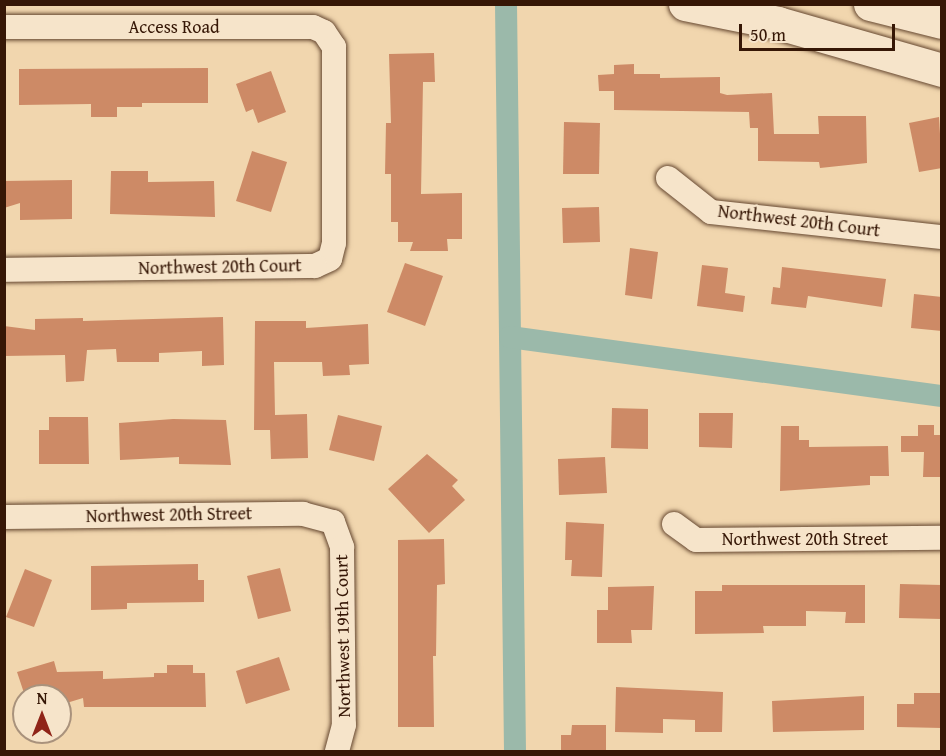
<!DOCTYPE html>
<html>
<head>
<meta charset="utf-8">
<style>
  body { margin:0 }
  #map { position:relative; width:946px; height:756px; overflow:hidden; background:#f1d6ae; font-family:"Gentium Book Plus",serif }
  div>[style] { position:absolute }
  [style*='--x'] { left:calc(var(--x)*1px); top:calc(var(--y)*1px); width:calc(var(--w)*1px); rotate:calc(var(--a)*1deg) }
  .canal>* { height:22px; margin:-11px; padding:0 11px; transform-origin:11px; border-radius:11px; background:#9bb9aa }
  .building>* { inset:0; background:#cd8a66 }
  .roads { filter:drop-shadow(0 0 2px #654730) drop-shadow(0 0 2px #654730) }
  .minor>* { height:24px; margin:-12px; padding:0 12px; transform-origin:12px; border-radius:12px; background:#f6e4ca }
  .secondary>* { height:33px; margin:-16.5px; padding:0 16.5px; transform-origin:16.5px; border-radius:16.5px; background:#f6e4ca }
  span { translate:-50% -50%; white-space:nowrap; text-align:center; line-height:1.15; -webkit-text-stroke:4.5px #f6e4ca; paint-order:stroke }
  .street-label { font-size:18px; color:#361706 }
  .frame { position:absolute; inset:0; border:6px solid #361706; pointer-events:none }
  .north { position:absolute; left:12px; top:684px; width:60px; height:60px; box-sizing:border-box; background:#f6e4ca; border:2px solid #a9927c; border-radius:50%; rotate:0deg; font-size:16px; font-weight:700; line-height:24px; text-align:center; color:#361706 }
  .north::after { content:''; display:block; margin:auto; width:21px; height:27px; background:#8f2418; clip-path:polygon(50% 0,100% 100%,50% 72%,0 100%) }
  .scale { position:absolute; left:739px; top:24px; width:156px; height:27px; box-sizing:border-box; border:3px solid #361706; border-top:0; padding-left:8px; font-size:18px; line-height:21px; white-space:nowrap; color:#361706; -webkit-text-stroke:4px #f6e4ca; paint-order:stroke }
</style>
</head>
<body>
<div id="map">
  <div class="canal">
    <i style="--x:506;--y:4;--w:748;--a:89.31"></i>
    <i style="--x:510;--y:337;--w:436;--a:7.8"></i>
  </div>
  <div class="building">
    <i style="clip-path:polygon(434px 53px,435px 82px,423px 82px,421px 194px,462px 193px,462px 239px,447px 239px,448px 251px,410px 251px,413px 242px,398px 242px,398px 222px,391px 222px,391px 174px,385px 174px,386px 123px,391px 123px,389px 54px)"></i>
    <i style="clip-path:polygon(634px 64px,634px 74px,660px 74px,660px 78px,720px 77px,720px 93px,727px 95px,772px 93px,774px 134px,819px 134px,818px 116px,866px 116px,867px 163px,820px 168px,819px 162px,758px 161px,758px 128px,750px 128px,749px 112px,614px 110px,614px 91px,599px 91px,598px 75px,614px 74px,614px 65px)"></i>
    <i style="clip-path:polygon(208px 68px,208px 103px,142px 103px,142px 107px,117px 107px,117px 117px,91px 117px,91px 104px,19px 105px,19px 69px)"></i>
    <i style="clip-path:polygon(271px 71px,286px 112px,258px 123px,253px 109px,246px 112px,236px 84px)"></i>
    <i style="clip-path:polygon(939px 117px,942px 168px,919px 172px,909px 123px)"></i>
    <i style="clip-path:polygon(564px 122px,600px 123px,599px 174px,563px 174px)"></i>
    <i style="clip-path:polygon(252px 151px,287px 162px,271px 212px,236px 201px)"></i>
    <i style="clip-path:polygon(111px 171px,148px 171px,148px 182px,214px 181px,215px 217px,110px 214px)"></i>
    <i style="clip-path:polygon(72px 180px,72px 219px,20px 220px,20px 203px,4px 208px,4px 181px)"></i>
    <i style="clip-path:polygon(599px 207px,600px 242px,563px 243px,562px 208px)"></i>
    <i style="clip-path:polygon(630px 248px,658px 252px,652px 299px,625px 295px)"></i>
    <i style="clip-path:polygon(405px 263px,443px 276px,425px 326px,387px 312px)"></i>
    <i style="clip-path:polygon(702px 265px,728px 268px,725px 293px,745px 296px,743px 312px,697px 306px)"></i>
    <i style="clip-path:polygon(782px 267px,886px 279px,882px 307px,808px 296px,806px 308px,771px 304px,773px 287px,780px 288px)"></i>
    <i style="clip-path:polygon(914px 294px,942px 297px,942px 331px,911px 328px)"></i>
    <i style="clip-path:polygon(223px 317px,224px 365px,202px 366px,202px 351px,159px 353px,159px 362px,117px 362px,116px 349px,87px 350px,84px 381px,66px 382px,65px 355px,4px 356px,4px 326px,35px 330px,35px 319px,83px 318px,83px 321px)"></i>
    <i style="clip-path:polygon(255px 321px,306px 321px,306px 328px,368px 324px,369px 364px,349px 365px,350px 375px,323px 376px,322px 362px,274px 362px,275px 415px,307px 414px,308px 458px,271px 459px,270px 430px,254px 430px)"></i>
    <i style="clip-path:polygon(612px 408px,648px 409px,648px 449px,611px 448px)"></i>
    <i style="clip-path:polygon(699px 413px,733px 413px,732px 448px,699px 447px)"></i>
    <i style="clip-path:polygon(338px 415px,382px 426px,374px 461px,329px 450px)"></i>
    <i style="clip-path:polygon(49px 417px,88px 417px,89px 464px,39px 464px,39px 430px,49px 430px)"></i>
    <i style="clip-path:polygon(173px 419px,226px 420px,231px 465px,179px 464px,179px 457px,120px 460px,119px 423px)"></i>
    <i style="clip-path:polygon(918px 425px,934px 425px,934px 435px,942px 435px,942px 477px,923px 477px,924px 452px,901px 452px,901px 436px,918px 436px)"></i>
    <i style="clip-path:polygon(781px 426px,799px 426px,799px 440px,809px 440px,809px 447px,888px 446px,889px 476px,870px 476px,870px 485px,780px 491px)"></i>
    <i style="clip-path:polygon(427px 454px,458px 480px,452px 486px,465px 500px,429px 533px,388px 489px)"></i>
    <i style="clip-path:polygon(605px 457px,607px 493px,559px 495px,558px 459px)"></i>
    <i style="clip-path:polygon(566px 522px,604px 524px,602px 577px,571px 576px,572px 560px,565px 560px)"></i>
    <i style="clip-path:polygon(444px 539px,445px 584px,437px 585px,436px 656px,433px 656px,434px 727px,398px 727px,398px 540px)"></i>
    <i style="clip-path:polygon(198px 564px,198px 580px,204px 580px,204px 602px,127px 603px,127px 609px,91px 610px,91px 566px)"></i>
    <i style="clip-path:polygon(280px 568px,291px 611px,258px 619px,247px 576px)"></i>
    <i style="clip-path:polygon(25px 569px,52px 580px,34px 627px,6px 617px)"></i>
    <i style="clip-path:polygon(900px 584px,942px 585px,942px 619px,899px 618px)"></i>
    <i style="clip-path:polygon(722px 585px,865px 585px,865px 623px,845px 623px,846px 612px,806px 611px,806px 626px,763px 626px,764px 633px,695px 634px,695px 591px,722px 591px)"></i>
    <i style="clip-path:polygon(654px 586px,652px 630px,631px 630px,632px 643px,597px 643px,597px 610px,608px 610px,608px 587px)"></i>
    <i style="clip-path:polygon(279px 657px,290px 690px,246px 704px,236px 671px)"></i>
    <i style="clip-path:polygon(54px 661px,57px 672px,103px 671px,103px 679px,154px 677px,154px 673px,167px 673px,167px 665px,193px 665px,193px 673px,205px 673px,206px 707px,84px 707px,83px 698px,60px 705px,60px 696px,25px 696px,17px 672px)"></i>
    <i style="clip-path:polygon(616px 687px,723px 692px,722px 732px,695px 732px,695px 720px,663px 719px,663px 733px,615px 732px)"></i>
    <i style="clip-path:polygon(914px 693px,942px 693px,942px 728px,897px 727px,897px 704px,914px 704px)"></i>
    <i style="clip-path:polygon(864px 696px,864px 730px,773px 732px,772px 701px)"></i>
    <i style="clip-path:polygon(572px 725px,606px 725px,606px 752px,561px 752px,561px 735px,571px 735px)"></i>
  </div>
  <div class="roads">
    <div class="minor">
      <i style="--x:4;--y:27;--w:309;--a:0"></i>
      <i style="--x:313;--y:27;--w:12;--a:24"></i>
      <i style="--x:324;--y:32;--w:18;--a:56"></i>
      <i style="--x:334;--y:47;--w:196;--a:90"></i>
      <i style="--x:334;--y:243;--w:16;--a:104"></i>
      <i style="--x:330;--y:259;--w:17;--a:155"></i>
      <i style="--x:315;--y:266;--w:311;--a:179.3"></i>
      <i style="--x:668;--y:178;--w:55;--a:38.3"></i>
      <i style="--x:711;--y:212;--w:232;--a:6.2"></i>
      <i style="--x:4;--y:517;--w:299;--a:-0.6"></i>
      <i style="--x:303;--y:514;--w:31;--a:15"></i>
      <i style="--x:333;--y:522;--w:27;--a:70"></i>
      <i style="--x:342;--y:547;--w:178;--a:89.4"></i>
      <i style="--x:344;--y:725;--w:28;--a:105"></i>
      <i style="--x:674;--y:524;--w:27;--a:36"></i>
      <i style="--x:696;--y:540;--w:246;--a:-0.5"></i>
    </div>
    <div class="secondary">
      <i style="--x:685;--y:4;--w:95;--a:11.5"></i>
      <i style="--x:778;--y:23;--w:171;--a:16"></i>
      <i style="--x:870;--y:4;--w:74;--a:14"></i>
    </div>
  </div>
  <div class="street-label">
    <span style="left:174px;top:27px">Access Road</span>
    <span style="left:799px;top:221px;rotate:7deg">Northwest 20th Court</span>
    <span style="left:220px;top:267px;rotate:-1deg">Northwest 20th Court</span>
    <span style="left:169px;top:515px;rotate:-1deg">Northwest 20th Street</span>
    <span style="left:805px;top:539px">Northwest 20th Street</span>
    <span style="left:343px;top:636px;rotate:-91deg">Northwest 19th Court</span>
  </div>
  <div class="frame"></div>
  <div class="north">N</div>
  <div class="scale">50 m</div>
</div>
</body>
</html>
